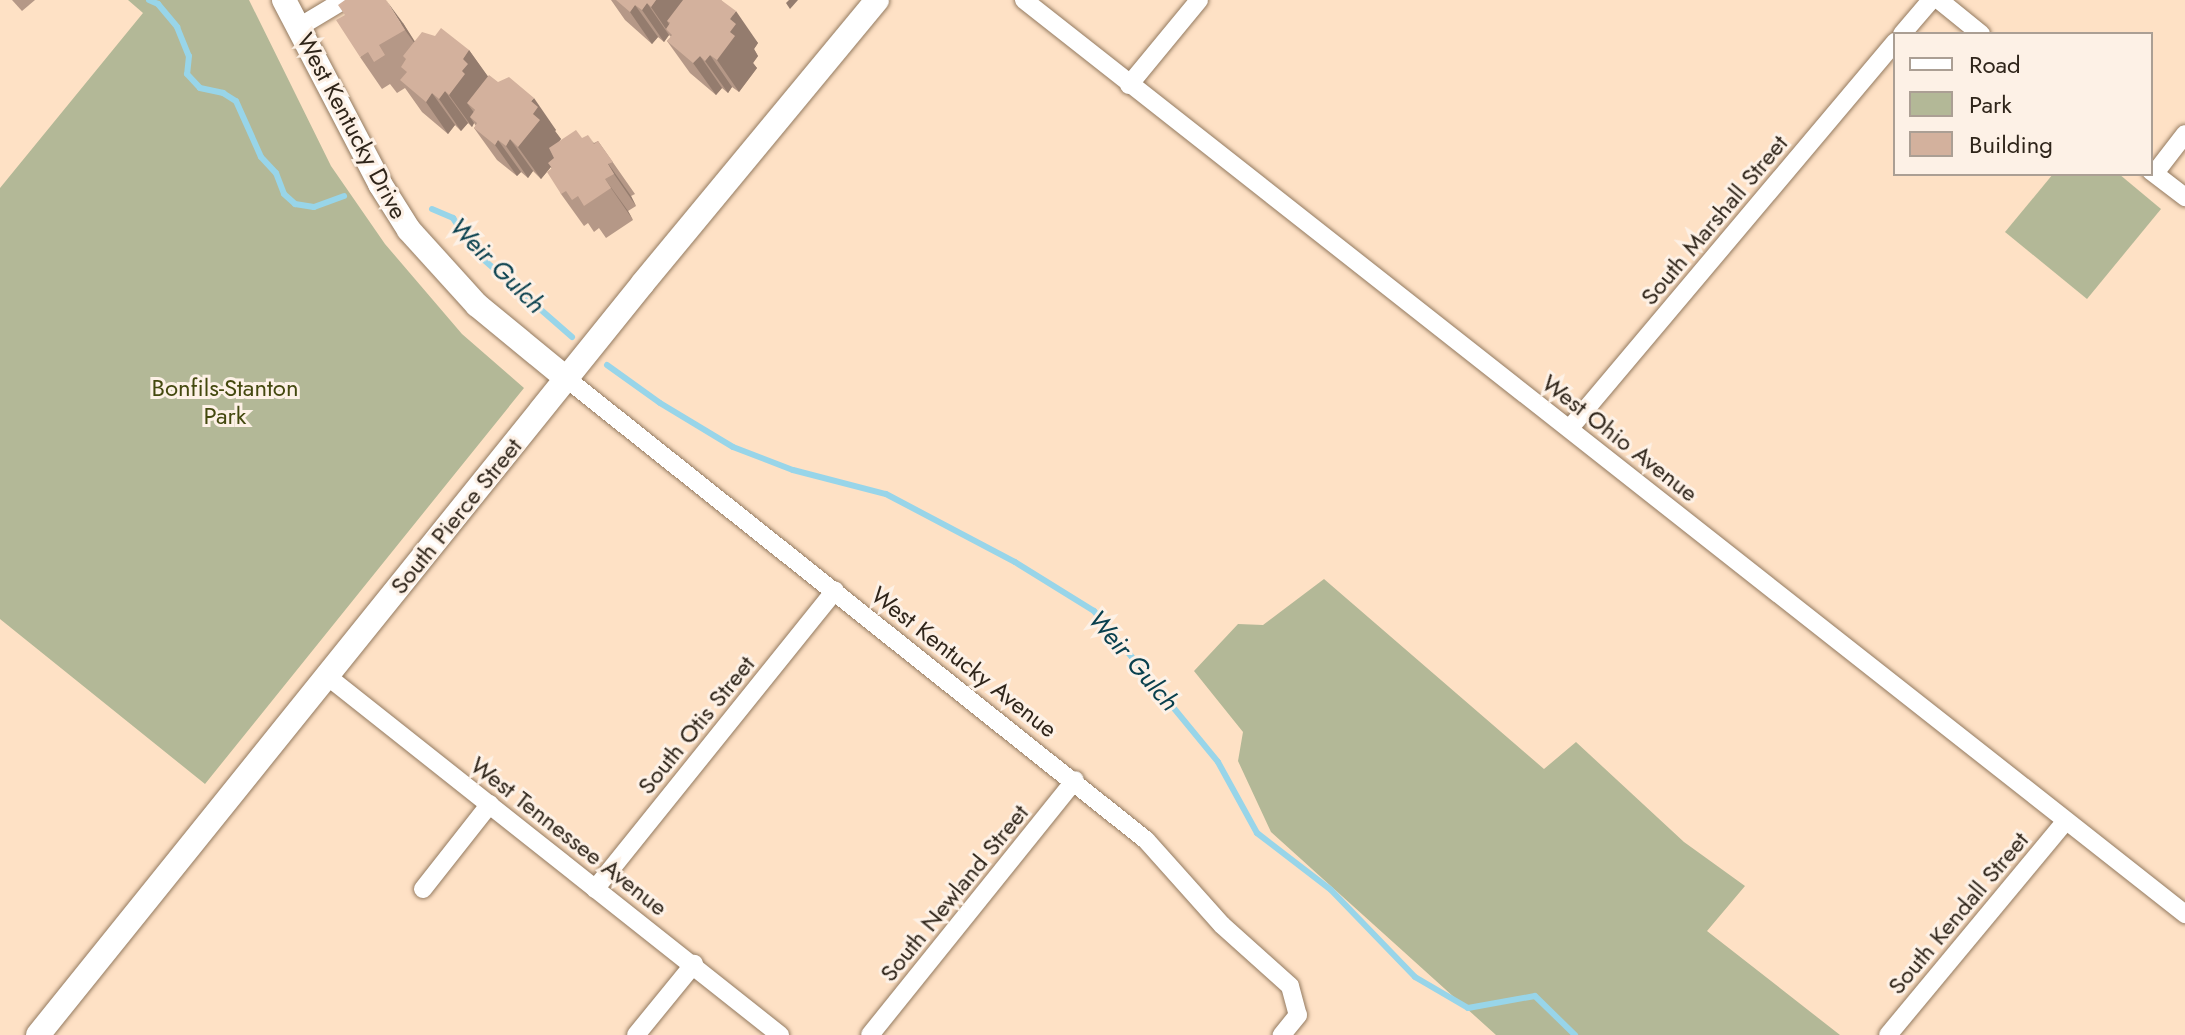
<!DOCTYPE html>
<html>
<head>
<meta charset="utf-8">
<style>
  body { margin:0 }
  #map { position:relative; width:2185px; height:1035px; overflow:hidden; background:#fee1c5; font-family:Jost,sans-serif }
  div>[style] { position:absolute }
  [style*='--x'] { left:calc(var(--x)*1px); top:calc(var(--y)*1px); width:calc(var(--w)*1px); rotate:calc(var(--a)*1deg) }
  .green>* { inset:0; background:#b3b897 }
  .stream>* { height:6px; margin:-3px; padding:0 3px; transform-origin:3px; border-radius:3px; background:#98d5e9 }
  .roads { filter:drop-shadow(0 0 2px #937a60) drop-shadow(0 0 2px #937a60) }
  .street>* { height:18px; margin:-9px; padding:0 9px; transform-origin:9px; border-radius:9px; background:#fff }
  .secondary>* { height:24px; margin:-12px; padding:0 12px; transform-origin:12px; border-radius:12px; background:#fff }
  .wall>* { inset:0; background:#b59887 }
  .shaded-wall>* { inset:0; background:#947c6e }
  .building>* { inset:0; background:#d3b19d }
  span { translate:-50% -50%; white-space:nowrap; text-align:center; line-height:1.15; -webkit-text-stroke:6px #fdf1e6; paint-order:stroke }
  .street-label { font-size:24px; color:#2f251a }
  .park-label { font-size:24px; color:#44490f }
  .water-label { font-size:26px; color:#09404e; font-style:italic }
  .legend { position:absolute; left:1893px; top:32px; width:260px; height:144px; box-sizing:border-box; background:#fdf1e6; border:2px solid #ab9f94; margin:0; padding:10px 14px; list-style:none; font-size:24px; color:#2f251a }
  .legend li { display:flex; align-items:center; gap:16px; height:40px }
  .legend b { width:40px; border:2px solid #ab9f94 }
</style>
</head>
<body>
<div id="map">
  <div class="green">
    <i style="clip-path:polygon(128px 0,249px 0,331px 166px,385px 244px,462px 334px,524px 388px,205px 784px,0 619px,0 188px,143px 13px)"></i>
    <i style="clip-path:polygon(2053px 174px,2119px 174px,2161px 209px,2087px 299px,2005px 232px)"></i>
    <i style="clip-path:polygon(1324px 579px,1544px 769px,1576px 742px,1684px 842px,1745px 886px,1707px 931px,1840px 1035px,1496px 1035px,1271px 832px,1238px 761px,1243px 732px,1194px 671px,1238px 624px,1263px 625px)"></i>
  </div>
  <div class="stream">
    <i style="--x:149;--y:0;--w:10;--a:24"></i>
    <i style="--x:158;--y:4;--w:30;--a:50"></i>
    <i style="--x:177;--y:27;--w:31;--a:68"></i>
    <i style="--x:189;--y:56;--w:18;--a:96"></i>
    <i style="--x:187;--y:74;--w:19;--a:47"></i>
    <i style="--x:200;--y:88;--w:24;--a:12"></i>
    <i style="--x:223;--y:93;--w:15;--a:32"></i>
    <i style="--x:236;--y:101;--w:61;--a:65.9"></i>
    <i style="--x:261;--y:157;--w:22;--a:47"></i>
    <i style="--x:276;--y:173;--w:22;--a:69"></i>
    <i style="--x:284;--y:194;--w:15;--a:42"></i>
    <i style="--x:295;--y:204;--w:19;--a:9"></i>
    <i style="--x:314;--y:207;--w:32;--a:-20"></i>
    <i style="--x:432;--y:209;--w:23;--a:23"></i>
    <i style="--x:453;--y:218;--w:40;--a:57.1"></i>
    <i style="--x:475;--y:252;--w:129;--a:41.2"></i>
    <i style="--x:607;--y:365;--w:65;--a:35.6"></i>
    <i style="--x:660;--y:403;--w:85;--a:31.1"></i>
    <i style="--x:733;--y:447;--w:64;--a:21"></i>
    <i style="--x:793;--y:470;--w:96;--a:14.5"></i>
    <i style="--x:886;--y:494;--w:146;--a:27.8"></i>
    <i style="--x:1015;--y:562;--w:93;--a:31.8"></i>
    <i style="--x:1094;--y:611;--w:195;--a:50.6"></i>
    <i style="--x:1218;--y:762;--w:81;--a:61.2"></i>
    <i style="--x:1257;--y:833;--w:93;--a:37.6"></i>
    <i style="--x:1331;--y:890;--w:121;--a:46"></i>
    <i style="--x:1415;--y:977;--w:61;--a:30.3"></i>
    <i style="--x:1468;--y:1008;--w:68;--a:-10.2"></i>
    <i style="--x:1535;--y:996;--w:56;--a:44.3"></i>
  </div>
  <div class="roads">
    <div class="street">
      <i style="--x:1024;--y:0;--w:1478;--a:38.21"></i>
      <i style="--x:1939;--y:0;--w:54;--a:39"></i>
      <i style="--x:299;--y:27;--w:52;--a:-31"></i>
      <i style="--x:1902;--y:34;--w:45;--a:-49.5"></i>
      <i style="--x:1129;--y:85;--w:110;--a:-50.5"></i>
      <i style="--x:2151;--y:171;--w:43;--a:37.4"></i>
      <i style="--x:2155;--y:173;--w:49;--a:-52.4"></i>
      <i style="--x:567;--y:379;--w:740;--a:38.53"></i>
      <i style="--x:1146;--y:840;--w:114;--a:48.2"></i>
      <i style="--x:1222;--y:925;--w:91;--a:41.9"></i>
      <i style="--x:1290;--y:986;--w:30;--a:75"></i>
      <i style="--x:1298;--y:1015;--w:26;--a:129"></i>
      <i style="--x:1570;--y:428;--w:505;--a:-49.9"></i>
      <i style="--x:327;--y:676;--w:578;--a:38.4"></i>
      <i style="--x:423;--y:889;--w:108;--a:-51.8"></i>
      <i style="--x:595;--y:889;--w:383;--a:-51.2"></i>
      <i style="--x:636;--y:1035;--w:92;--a:-50.8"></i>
      <i style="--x:870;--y:1035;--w:327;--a:-51.2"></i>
      <i style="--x:1888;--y:1035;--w:277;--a:-50.3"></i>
    </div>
    <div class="secondary">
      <i style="--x:284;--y:0;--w:208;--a:62.4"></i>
      <i style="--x:380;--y:184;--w:54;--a:57.8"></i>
      <i style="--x:409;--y:230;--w:101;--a:47.8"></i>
      <i style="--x:477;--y:305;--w:117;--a:39.4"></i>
      <i style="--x:38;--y:1035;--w:965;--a:-51.18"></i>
      <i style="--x:643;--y:283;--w:367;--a:-50.4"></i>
    </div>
  </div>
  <div class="wall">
    <i style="clip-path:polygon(12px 0,35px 0,22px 11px)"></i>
    <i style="clip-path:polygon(611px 0,721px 0,758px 43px,754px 49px,758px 56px,753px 63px,757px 68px,739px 92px,732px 87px,728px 93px,722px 88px,716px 95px,690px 73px,667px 41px,671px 37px,669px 35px,664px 42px,658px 37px,652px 44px,625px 20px)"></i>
    <i style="clip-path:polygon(403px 23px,414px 41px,469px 50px,488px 77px,556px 130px,555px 131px,561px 139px,559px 142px,582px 138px,594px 143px,598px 141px,635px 194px,631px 196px,636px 206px,628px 211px,633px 220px,606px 238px,599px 228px,594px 232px,588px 223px,584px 226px,561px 194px,551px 167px,541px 179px,533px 171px,528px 178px,521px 172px,517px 176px,497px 160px,474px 128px,476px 126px,474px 123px,472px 127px,468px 123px,461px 131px,455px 125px,448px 134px,422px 112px,405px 88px,397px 93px,390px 84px,382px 89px,360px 57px)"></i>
  </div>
  <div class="shaded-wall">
    <i style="clip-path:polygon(386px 0,403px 23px,428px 62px,405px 30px)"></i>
    <i style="clip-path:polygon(656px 0,692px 0,670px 23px,667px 21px,676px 35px,666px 29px,651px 7px)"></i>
    <i style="clip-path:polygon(789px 0,798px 0,790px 9px,786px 3px)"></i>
    <i style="clip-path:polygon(647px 3px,669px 35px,664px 42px,642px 10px)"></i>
    <i style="clip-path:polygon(635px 5px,658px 37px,652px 44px,630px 12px)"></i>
    <i style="clip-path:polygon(736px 11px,758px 43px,754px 49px,758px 56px,753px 63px,757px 68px,739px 92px,717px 60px,730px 32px,730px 19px)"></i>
    <i style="clip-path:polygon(469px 50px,492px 82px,475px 110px,467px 103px,478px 118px,470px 117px,474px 123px,472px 127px,449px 95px,462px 71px,463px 59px)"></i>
    <i style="clip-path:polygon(710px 55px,732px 87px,728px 93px,705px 61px)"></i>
    <i style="clip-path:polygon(700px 56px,722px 88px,716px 95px,693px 63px)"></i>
    <i style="clip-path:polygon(445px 91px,468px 123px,461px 131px,439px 99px)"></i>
    <i style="clip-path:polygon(432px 93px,455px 125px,448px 134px,426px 102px)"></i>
    <i style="clip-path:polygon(534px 98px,556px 130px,555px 131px,561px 139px,557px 144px,563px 152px,541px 179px,518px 147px,533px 114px,531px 101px)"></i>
    <i style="clip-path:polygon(588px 135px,631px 196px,636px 206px,614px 174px)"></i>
    <i style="clip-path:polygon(510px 139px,533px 171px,528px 178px,506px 146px)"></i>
    <i style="clip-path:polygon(498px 140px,521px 172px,517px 176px,495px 145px)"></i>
    <i style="clip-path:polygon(605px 179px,628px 211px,633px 220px,611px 188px)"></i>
  </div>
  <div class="building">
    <i style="clip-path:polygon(345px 0,386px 0,405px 30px,379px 45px,385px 55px,374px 62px,368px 52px,360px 57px,336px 20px,345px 15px,338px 5px)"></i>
    <i style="clip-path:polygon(616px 0,656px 0,651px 7px,647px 3px,642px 10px,635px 5px,630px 12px)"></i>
    <i style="clip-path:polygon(683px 0,721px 0,736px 11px,730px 19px,736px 24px,730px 32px,735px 36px,717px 60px,710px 55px,705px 61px,700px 56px,693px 63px,667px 41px,672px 35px,666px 29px,670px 23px,667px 21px)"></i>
    <i style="clip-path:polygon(441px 28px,469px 50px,463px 59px,468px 64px,462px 71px,465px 74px,449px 95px,445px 91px,439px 99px,432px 93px,426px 102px,400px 80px,407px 72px,401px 67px,406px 59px,403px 56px,422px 32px,435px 36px)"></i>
    <i style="clip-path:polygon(489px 75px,498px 82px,509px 77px,534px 98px,531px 101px,538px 107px,533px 114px,540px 120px,518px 147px,510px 139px,506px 146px,498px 140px,495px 145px,474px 128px,477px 123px,470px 117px,475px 110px,467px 103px)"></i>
    <i style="clip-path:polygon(576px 130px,582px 138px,588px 135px,594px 144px,598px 141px,613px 162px,608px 164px,614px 174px,605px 179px,611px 188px,584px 206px,578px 196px,572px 200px,566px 191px,561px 194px,547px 172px,552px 168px,548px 163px,554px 158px,549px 148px)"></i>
  </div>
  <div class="street-label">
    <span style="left:352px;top:126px;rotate:62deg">West Kentucky Drive</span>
    <span style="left:1714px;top:220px;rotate:-50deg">South Marshall Street</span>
    <span style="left:1620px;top:438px;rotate:38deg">West Ohio Avenue</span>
    <span style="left:456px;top:516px;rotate:-51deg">South Pierce Street</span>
    <span style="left:964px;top:662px;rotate:38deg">West Kentucky Avenue</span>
    <span style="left:696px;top:725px;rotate:-51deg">South Otis Street</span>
    <span style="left:569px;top:836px;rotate:38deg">West Tennessee Avenue</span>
    <span style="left:954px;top:893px;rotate:-51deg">South Newland Street</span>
    <span style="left:1958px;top:913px;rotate:-50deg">South Kendall Street</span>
  </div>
  <div class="park-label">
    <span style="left:225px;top:402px">Bonfils-Stanton<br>Park</span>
  </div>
  <div class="water-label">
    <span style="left:497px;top:266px;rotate:45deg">Weir Gulch</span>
    <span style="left:1133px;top:661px;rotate:49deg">Weir Gulch</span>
  </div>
  <ul class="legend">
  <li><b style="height:10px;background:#fff"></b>Road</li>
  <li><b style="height:22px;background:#b3b897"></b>Park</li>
  <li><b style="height:22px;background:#d3b19d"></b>Building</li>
  </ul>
</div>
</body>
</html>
